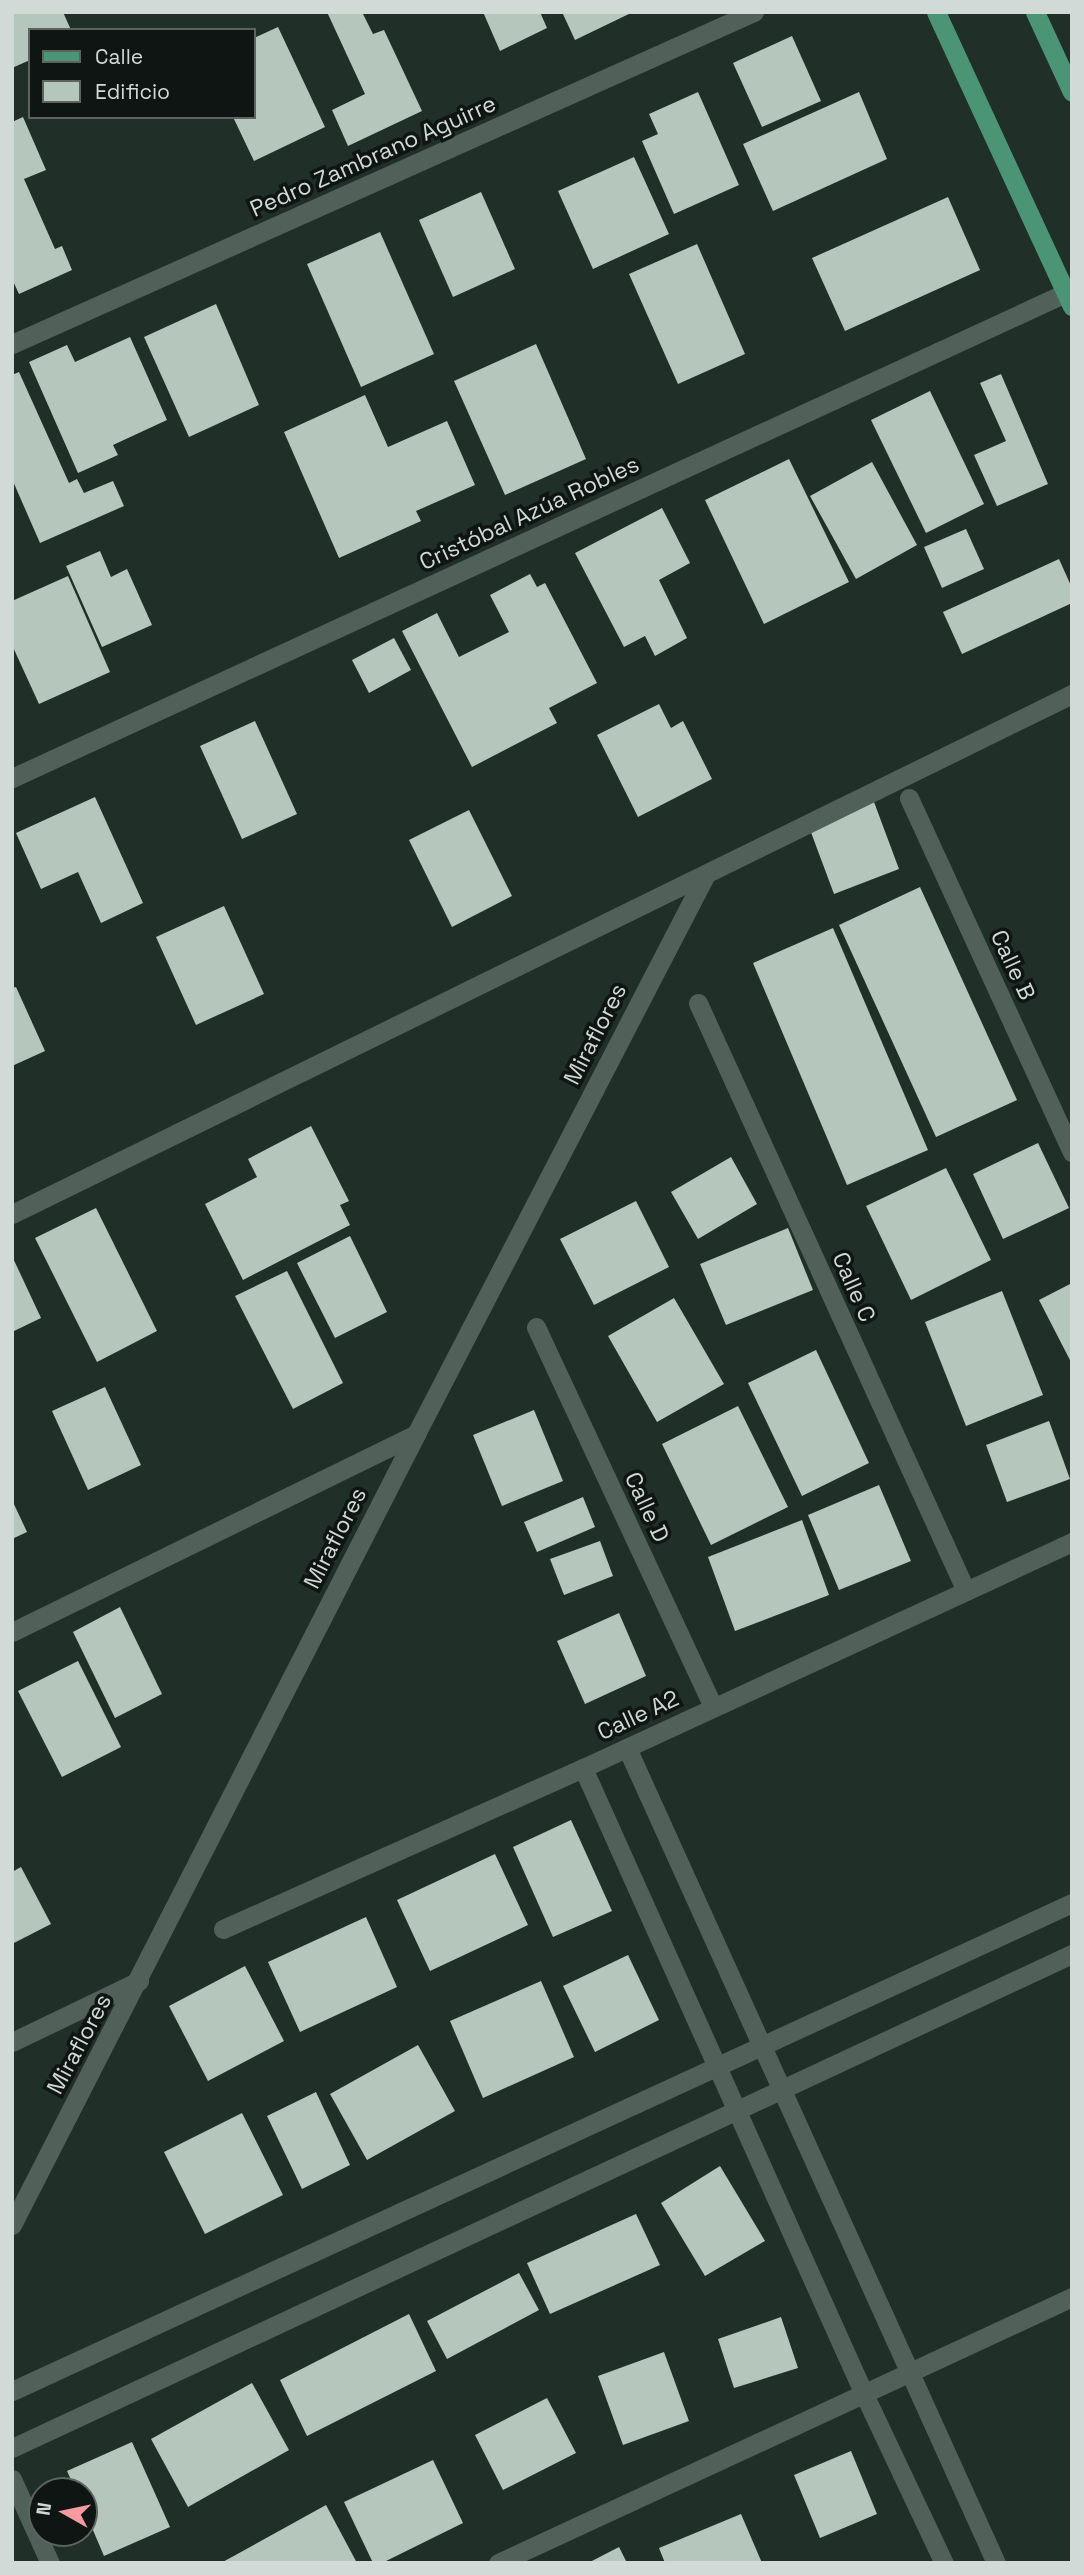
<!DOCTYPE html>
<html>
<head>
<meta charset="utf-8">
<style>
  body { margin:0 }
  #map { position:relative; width:1084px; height:2575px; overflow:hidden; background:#202f28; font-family:"Space Grotesk",sans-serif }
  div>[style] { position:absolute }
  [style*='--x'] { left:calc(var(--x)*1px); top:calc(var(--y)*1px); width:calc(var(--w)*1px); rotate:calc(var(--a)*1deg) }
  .building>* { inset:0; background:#b5c6bd }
  .minor>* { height:19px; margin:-9.5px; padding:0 9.5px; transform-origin:9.5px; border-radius:9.5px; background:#516159 }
  .primary>* { height:19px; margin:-9.5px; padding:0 9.5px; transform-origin:9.5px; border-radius:9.5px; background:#4b9576 }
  span { translate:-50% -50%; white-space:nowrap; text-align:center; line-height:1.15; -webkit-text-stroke:7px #0f1512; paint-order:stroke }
  .street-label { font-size:23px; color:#d1dad6 }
  .frame { position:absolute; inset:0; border:14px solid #d1dad6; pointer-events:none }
  .legend { position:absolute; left:28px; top:28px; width:228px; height:91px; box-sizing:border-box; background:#0f1512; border:2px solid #5d6460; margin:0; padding:9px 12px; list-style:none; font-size:21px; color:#d1dad6 }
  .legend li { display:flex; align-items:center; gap:14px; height:35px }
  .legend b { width:35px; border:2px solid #5d6460 }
  .north { position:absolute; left:28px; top:2477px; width:70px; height:70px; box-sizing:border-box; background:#0f1512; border:2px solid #5d6460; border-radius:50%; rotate:279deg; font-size:19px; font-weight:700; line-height:28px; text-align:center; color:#d1dad6 }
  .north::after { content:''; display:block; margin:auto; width:24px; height:32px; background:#f49aa0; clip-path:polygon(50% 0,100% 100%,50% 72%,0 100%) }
</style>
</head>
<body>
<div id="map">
  <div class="building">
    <i style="clip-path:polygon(12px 12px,63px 12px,71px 30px,30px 30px,30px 60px,12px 68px)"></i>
    <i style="clip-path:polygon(327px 12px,362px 12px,373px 34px,384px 30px,422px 111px,348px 146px,332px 110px,365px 94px)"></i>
    <i style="clip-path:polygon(483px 12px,540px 12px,547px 28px,500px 51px)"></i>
    <i style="clip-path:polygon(562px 12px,633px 12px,575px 40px)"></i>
    <i style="clip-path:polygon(278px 27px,325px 127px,254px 161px,233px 117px,254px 117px,254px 38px)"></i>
    <i style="clip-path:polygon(792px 36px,821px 101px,762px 127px,733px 63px)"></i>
    <i style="clip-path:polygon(698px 92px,739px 185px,674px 214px,642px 141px,658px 134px,649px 114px)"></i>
    <i style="clip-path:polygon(859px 92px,887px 159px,773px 211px,743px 144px)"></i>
    <i style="clip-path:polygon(23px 117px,46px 170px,24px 179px,55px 249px,62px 246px,72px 270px,19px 294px,12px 279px,12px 122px)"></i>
    <i style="clip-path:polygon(634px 157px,669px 234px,593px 269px,558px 191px)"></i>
    <i style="clip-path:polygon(481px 192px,515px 269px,453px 297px,419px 220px)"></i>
    <i style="clip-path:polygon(948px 197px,980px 270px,845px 331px,812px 258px)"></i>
    <i style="clip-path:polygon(380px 232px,434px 354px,361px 387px,307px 264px)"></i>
    <i style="clip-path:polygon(697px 244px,745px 354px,678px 384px,629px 274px)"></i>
    <i style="clip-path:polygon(216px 304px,259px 405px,189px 437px,144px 337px)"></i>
    <i style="clip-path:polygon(130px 337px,167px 420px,113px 445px,118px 455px,78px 473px,29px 362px,67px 345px,75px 362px)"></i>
    <i style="clip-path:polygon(536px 344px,586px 459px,505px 495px,454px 381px)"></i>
    <i style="clip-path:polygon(19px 372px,69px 483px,77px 479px,84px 493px,113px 481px,124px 506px,40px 543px,12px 479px,12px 375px)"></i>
    <i style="clip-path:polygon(1001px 374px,1048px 484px,997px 506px,974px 455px,1006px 441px,980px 383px)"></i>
    <i style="clip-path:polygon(930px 391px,984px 504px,926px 533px,871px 420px)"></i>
    <i style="clip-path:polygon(365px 395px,388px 447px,447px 421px,475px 485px,416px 511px,421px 521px,339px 558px,284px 432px)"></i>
    <i style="clip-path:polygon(789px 459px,849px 582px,764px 624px,705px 500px)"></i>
    <i style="clip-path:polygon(872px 462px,917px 545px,856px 579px,810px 496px)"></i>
    <i style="clip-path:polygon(662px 508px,690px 563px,659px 580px,687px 638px,655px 656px,645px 636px,624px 647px,575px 553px)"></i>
    <i style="clip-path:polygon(966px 529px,984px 569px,942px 588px,924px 547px)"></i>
    <i style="clip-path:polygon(100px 551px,111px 577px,127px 569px,152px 625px,102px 647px,66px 566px)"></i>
    <i style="clip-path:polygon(1059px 559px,1072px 588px,1072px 603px,962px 654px,943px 612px)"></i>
    <i style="clip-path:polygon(530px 574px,537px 587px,545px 583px,597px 683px,549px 708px,557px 723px,472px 767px,402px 631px,437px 613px,459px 657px,509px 632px,490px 595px)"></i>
    <i style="clip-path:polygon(68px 576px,110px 672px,39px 704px,12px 645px,12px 601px)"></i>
    <i style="clip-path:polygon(394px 638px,411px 670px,369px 693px,352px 660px)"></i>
    <i style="clip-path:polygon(659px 704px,671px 728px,683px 721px,712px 779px,638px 817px,597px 735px)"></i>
    <i style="clip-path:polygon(255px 721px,297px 814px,242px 839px,200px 746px)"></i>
    <i style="clip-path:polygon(95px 797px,143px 903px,101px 923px,78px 872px,41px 889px,16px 833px)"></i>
    <i style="clip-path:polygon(874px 802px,899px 869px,834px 894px,809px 827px)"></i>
    <i style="clip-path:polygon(469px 810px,512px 896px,452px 927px,409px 840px)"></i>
    <i style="clip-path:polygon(920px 887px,1017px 1100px,936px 1137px,839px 925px)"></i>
    <i style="clip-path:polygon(224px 906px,264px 994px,196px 1025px,156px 937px)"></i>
    <i style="clip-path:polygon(833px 928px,928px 1150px,847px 1185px,753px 963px)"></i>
    <i style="clip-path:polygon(16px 987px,45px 1051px,12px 1066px,12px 988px)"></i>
    <i style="clip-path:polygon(311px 1126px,349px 1201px,340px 1205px,350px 1225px,243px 1280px,205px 1204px,257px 1177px,248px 1159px)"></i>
    <i style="clip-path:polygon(1038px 1143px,1069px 1208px,1003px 1239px,973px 1174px)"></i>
    <i style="clip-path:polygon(731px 1157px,757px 1204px,698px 1239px,671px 1192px)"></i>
    <i style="clip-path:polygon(946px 1168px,991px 1260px,911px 1300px,866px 1206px)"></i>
    <i style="clip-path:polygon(636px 1201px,669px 1267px,594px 1305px,560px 1239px)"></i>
    <i style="clip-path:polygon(96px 1208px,157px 1331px,97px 1362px,35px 1238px)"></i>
    <i style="clip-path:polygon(788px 1228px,813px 1290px,726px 1325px,700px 1264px)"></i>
    <i style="clip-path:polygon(350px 1236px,387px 1312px,335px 1338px,297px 1263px)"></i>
    <i style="clip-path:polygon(12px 1256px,41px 1318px,12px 1332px)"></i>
    <i style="clip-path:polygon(287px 1271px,343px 1383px,293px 1409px,235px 1296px)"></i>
    <i style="clip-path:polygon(1072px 1283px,1072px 1364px,1039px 1300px)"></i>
    <i style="clip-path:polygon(1002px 1291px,1043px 1395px,966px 1426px,925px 1322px)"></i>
    <i style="clip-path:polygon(674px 1298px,724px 1384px,657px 1422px,608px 1336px)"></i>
    <i style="clip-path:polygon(816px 1350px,869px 1463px,802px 1496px,748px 1383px)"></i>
    <i style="clip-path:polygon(105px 1387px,141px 1465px,88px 1490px,52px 1411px)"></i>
    <i style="clip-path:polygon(738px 1406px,788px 1507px,711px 1545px,662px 1444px)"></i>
    <i style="clip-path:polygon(534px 1410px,563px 1481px,502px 1506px,473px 1435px)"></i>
    <i style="clip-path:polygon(1049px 1421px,1070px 1479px,1007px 1502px,986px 1445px)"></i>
    <i style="clip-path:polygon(879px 1485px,911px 1561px,839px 1590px,808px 1515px)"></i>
    <i style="clip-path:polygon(583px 1497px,595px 1527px,537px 1552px,524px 1522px)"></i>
    <i style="clip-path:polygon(12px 1500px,27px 1532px,12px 1539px)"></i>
    <i style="clip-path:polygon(802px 1520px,829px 1595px,735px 1631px,708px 1557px)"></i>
    <i style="clip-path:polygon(600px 1541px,613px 1576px,564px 1595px,550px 1559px)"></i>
    <i style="clip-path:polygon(120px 1607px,162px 1694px,115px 1718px,73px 1632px)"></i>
    <i style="clip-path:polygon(619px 1613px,646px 1676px,585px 1704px,557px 1641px)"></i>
    <i style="clip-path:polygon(78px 1661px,121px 1747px,62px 1777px,18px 1691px)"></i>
    <i style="clip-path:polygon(571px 1820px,612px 1911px,553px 1937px,513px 1847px)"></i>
    <i style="clip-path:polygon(495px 1854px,528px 1925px,430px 1971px,397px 1900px)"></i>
    <i style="clip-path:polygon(21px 1867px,51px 1924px,12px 1944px,12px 1872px)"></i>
    <i style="clip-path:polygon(366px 1917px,397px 1987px,300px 2032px,268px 1962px)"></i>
    <i style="clip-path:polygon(628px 1955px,659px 2020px,595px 2052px,563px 1986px)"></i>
    <i style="clip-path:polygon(245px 1966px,284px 2041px,208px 2081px,169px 2006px)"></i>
    <i style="clip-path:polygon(541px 1981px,574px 2057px,483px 2098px,450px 2021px)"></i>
    <i style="clip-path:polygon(418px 2045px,455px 2111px,367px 2160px,330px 2094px)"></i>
    <i style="clip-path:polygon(316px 2092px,350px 2165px,302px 2189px,267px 2116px)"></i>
    <i style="clip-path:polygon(242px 2113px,283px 2195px,205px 2234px,164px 2152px)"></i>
    <i style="clip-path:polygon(720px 2166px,765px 2241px,705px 2276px,661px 2203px)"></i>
    <i style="clip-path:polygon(636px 2214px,660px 2265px,550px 2314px,527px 2263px)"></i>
    <i style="clip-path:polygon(519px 2273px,539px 2310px,447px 2359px,427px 2321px)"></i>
    <i style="clip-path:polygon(409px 2314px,436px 2371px,307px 2436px,280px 2380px)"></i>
    <i style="clip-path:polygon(781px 2317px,798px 2368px,734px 2388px,718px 2339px)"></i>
    <i style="clip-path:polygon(664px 2352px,689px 2421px,623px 2445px,598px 2376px)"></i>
    <i style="clip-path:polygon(252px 2383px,289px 2450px,188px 2507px,151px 2439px)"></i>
    <i style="clip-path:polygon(547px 2398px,576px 2453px,503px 2490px,475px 2435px)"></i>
    <i style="clip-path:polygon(132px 2442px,170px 2527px,104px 2556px,84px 2509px,84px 2491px,76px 2491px,67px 2471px)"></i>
    <i style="clip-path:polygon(851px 2451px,877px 2514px,820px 2538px,794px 2475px)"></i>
    <i style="clip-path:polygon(433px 2460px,463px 2523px,382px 2563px,373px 2563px,344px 2502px)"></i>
    <i style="clip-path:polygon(326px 2505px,357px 2563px,221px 2563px)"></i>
    <i style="clip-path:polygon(741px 2514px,762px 2563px,665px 2563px,659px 2548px)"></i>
    <i style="clip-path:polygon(619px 2547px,627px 2563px,588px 2563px)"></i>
  </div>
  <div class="minor">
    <i style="--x:12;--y:344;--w:813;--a:-24.11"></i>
    <i style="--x:12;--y:778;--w:1167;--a:-24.72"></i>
    <i style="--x:909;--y:798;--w:390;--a:65.3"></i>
    <i style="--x:698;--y:1003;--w:646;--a:65.5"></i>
    <i style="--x:12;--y:1214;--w:1181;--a:-26.13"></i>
    <i style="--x:536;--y:1327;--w:419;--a:65"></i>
    <i style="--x:12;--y:1632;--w:450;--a:-26.1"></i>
    <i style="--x:627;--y:1748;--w:895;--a:65.64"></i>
    <i style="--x:583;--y:1768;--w:686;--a:65.83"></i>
    <i style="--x:864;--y:2394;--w:187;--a:64.7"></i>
    <i style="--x:223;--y:1929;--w:394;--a:-24.1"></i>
    <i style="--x:583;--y:1768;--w:539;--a:-24.8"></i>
    <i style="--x:12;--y:2042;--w:141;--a:-25.7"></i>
    <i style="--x:12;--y:2225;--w:888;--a:-62.94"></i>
    <i style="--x:416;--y:1434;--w:628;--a:-62.62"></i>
    <i style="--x:12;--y:2391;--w:1167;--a:-24.72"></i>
    <i style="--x:12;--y:2448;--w:1169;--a:-24.99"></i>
    <i style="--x:12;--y:2479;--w:92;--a:65.7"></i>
    <i style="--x:498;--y:2563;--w:633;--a:-24.86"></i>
  </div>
  <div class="primary">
    <i style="--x:936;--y:12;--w:324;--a:65.2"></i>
    <i style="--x:1035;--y:12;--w:88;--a:65.2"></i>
  </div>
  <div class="street-label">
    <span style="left:373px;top:156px;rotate:-24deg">Pedro Zambrano Aguirre</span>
    <span style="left:529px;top:513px;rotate:-25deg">Cristóbal Azúa Robles</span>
    <span style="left:1013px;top:965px;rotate:65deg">Calle B</span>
    <span style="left:595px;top:1034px;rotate:-63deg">Miraflores</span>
    <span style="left:854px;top:1287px;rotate:66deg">Calle C</span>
    <span style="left:647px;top:1507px;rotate:65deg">Calle D</span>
    <span style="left:335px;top:1538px;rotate:-63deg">Miraflores</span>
    <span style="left:638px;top:1715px;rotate:-25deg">Calle A2</span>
    <span style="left:79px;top:2044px;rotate:-62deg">Miraflores</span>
  </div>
  <div class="frame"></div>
  <ul class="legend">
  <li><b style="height:9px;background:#4b9576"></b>Calle</li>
  <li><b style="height:19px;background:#b5c6bd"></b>Edificio</li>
  </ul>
  <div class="north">N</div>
</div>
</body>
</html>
